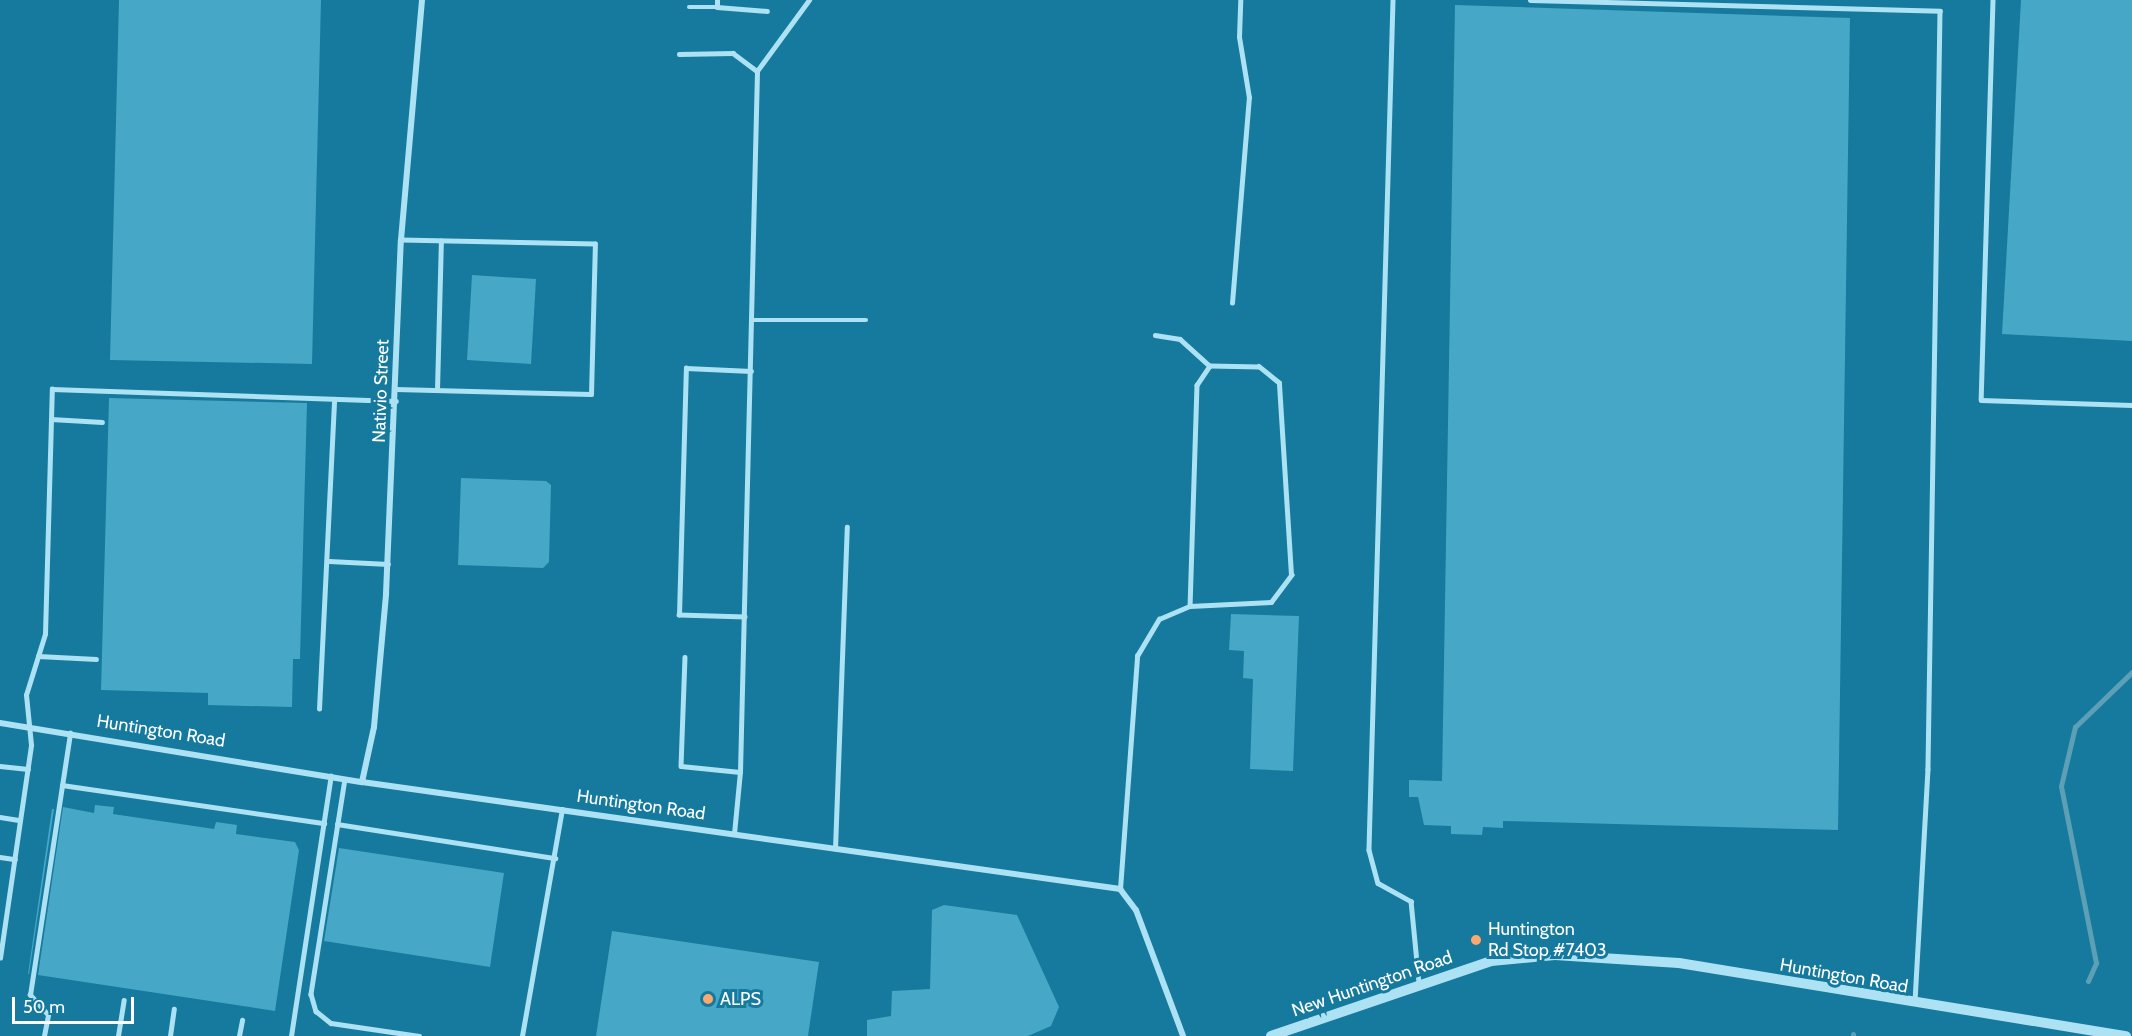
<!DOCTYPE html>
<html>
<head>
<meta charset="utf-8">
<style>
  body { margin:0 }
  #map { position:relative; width:2132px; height:1036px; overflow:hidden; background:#157a9d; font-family:Cabin,sans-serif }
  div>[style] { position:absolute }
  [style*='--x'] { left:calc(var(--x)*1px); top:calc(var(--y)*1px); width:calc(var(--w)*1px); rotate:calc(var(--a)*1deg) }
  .stream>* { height:5px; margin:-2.5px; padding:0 2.5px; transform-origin:2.5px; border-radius:2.5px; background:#5d9fb5 }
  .building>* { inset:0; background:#47a7c6 }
  .service>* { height:4.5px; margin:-2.25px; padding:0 2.25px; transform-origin:2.25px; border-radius:2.25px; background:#ace2f3 }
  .minor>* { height:6px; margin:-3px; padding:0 3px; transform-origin:3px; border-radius:3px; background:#ace2f3 }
  .tertiary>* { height:10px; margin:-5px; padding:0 5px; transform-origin:5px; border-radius:5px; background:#ace2f3 }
  .dots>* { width:16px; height:16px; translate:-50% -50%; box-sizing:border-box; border:3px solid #157a9d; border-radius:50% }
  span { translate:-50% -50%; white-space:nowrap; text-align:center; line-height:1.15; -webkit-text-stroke:6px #157a9d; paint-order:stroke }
  .street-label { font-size:18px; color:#fff }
  .poi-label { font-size:18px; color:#fff }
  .left { translate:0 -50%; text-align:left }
  .scale { position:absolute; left:12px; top:997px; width:122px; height:27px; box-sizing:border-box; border:3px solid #fff; border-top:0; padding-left:8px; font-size:18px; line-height:21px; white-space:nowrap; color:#fff; -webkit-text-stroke:4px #157a9d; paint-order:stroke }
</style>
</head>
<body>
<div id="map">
  <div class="stream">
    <i style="--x:2088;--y:981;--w:20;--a:-66"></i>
    <i style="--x:2096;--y:963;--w:180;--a:-101.2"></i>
    <i style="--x:2061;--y:786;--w:61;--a:-76.7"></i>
    <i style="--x:2075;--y:727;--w:79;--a:-44"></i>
    <i style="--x:1853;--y:1036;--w:2;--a:-90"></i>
  </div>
  <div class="building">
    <i style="clip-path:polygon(119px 0,321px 0,312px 364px,110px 360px)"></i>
    <i style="clip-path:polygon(2021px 0,2132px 0,2132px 341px,2002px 334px)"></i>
    <i style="clip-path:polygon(1455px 5px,1850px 18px,1838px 830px,1503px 821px,1503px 828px,1483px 827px,1482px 835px,1451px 834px,1451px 826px,1424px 825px,1418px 797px,1409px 797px,1409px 780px,1442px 781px)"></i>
    <i style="clip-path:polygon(472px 275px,536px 279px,531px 364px,467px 360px)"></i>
    <i style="clip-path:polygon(109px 398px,307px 403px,300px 659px,293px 659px,292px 707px,208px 705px,208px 693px,101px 690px)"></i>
    <i style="clip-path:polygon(461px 478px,546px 481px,551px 485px,549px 562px,543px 568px,458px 565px)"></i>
    <i style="clip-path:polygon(1231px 614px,1299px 616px,1293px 771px,1250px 769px,1253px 679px,1243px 678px,1244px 651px,1229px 650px)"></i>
    <i style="clip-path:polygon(95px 805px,114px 807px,113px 814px,214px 829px,216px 822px,237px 825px,236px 834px,295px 842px,299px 850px,275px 1011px,38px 975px,63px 807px,94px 813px)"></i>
    <i style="clip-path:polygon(52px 809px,54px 809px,29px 974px,28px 974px)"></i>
    <i style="clip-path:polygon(339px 848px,504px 873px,490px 967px,324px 941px)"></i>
    <i style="clip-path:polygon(944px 905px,1017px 915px,1059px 1007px,1051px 1026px,1028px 1036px,867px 1036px,867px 1020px,891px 1016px,892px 991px,930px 989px,932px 910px)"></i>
    <i style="clip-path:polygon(612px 931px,819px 962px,808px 1036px,596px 1036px)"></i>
  </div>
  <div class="service">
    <i style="--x:1393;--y:0;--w:850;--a:91.62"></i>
    <i style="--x:1369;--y:850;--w:34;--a:75"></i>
    <i style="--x:1378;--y:883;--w:38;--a:29"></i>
    <i style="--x:1411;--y:901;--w:82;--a:84.4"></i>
    <i style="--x:1530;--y:0;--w:410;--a:1.5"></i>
    <i style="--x:1940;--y:11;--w:758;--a:90.91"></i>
    <i style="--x:1928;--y:769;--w:231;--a:93.2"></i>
    <i style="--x:1993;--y:0;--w:400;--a:91.7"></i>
    <i style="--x:1981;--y:400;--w:151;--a:1.9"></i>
    <i style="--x:689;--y:7;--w:28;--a:0"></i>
    <i style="--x:717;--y:7;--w:7;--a:-90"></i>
    <i style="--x:717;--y:7;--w:50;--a:4.6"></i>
    <i style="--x:679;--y:54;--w:54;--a:-1.1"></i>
    <i style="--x:733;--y:53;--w:30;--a:37"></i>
    <i style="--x:1232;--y:303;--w:206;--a:-85.3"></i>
    <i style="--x:1249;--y:98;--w:62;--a:-99.3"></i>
    <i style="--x:1239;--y:37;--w:37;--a:-88"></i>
    <i style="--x:752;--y:320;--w:114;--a:0"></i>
    <i style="--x:1155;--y:335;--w:25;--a:9"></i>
    <i style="--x:1180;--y:339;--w:40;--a:42"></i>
    <i style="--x:396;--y:389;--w:195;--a:1.5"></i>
    <i style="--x:591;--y:394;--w:150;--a:-88.5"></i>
    <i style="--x:595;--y:244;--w:194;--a:-178.8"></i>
    <i style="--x:437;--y:390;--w:149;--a:-88.5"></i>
    <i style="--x:51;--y:419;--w:51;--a:3.4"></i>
    <i style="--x:329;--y:561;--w:59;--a:2.9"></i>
    <i style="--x:745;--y:617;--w:66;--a:-178.3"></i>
    <i style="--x:679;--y:615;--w:247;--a:-88.4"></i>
    <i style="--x:686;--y:368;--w:65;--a:2.6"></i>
    <i style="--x:38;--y:656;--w:58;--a:3"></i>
    <i style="--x:685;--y:657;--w:109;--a:92.1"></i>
    <i style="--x:681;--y:766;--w:59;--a:5.8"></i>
    <i style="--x:319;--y:709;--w:310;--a:-87.2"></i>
    <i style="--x:0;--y:766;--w:28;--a:6"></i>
    <i style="--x:345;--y:779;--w:218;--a:99"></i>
    <i style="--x:311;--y:994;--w:18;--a:74"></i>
    <i style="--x:316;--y:1011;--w:19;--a:39"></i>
    <i style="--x:331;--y:1023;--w:89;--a:8.4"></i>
    <i style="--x:62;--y:785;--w:265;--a:8.3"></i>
    <i style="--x:0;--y:817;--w:20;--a:9"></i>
    <i style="--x:337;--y:824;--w:221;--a:8.9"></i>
    <i style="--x:734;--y:834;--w:62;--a:-84.5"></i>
    <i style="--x:740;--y:772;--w:701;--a:-88.61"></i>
    <i style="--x:757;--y:71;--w:88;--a:-53.8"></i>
    <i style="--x:835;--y:849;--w:322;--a:-87.9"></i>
    <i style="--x:0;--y:857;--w:15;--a:8"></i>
    <i style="--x:1120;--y:889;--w:234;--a:-85.8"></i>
    <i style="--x:1137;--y:656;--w:43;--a:-59.3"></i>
    <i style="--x:1159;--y:619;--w:34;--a:-23"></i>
    <i style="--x:1190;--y:606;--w:81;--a:-2.8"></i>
    <i style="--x:1271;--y:602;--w:34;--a:-53"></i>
    <i style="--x:1291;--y:575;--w:192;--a:-93.6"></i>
    <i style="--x:1279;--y:383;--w:26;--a:-141"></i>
    <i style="--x:1259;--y:367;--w:49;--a:-178.8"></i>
    <i style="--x:1210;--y:366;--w:23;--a:124"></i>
    <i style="--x:1197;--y:385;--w:221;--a:91.8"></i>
    <i style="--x:0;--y:958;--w:215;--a:-81.7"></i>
    <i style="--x:31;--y:745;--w:50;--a:-95.7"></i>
    <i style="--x:26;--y:695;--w:64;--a:-72.7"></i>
    <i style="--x:45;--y:634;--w:245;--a:-88.4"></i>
    <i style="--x:52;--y:389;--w:344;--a:2"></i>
    <i style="--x:44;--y:1036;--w:21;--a:-79"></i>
    <i style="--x:48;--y:1015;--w:27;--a:-132"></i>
    <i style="--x:30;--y:995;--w:265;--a:-81.3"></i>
    <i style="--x:118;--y:1036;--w:36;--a:-81"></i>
    <i style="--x:170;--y:1036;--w:27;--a:-82"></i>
    <i style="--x:239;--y:1036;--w:16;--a:-79"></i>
    <i style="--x:291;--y:1036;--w:263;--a:-81.3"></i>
    <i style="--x:522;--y:1036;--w:230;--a:-80"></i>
  </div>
  <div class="minor">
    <i style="--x:0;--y:723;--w:367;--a:9.3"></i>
    <i style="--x:362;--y:782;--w:766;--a:8.03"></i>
    <i style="--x:1120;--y:889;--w:26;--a:53"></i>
    <i style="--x:1136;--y:910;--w:134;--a:69.5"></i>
    <i style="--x:362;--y:782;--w:56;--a:-77.7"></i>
    <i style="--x:374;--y:727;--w:134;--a:-84.8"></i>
    <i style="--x:386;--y:594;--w:354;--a:-87.6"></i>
    <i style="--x:401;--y:240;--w:241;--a:-85"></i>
  </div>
  <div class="tertiary">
    <i style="--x:1271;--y:1036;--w:232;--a:-18.8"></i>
    <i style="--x:1491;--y:961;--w:64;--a:-5.4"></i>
    <i style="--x:1555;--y:955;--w:124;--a:3.7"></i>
    <i style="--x:1679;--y:963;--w:453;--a:9.3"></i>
  </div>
  <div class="dots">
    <i style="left:1476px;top:940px;background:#ffa86e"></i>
    <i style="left:708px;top:999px;background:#ffa86e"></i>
  </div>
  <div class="street-label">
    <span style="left:381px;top:391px;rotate:-88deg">Nativio Street</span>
    <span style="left:161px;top:731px;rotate:9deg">Huntington Road</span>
    <span style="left:641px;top:805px;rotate:8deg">Huntington Road</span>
    <span style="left:1844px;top:976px;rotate:10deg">Huntington Road</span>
    <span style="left:1372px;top:984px;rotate:-19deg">New Huntington Road</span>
  </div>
  <div class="poi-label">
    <span class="left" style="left:1488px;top:940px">Huntington<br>Rd Stop #7403</span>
    <span class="left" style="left:720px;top:999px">ALPS</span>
  </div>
  <div class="scale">50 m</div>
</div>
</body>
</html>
